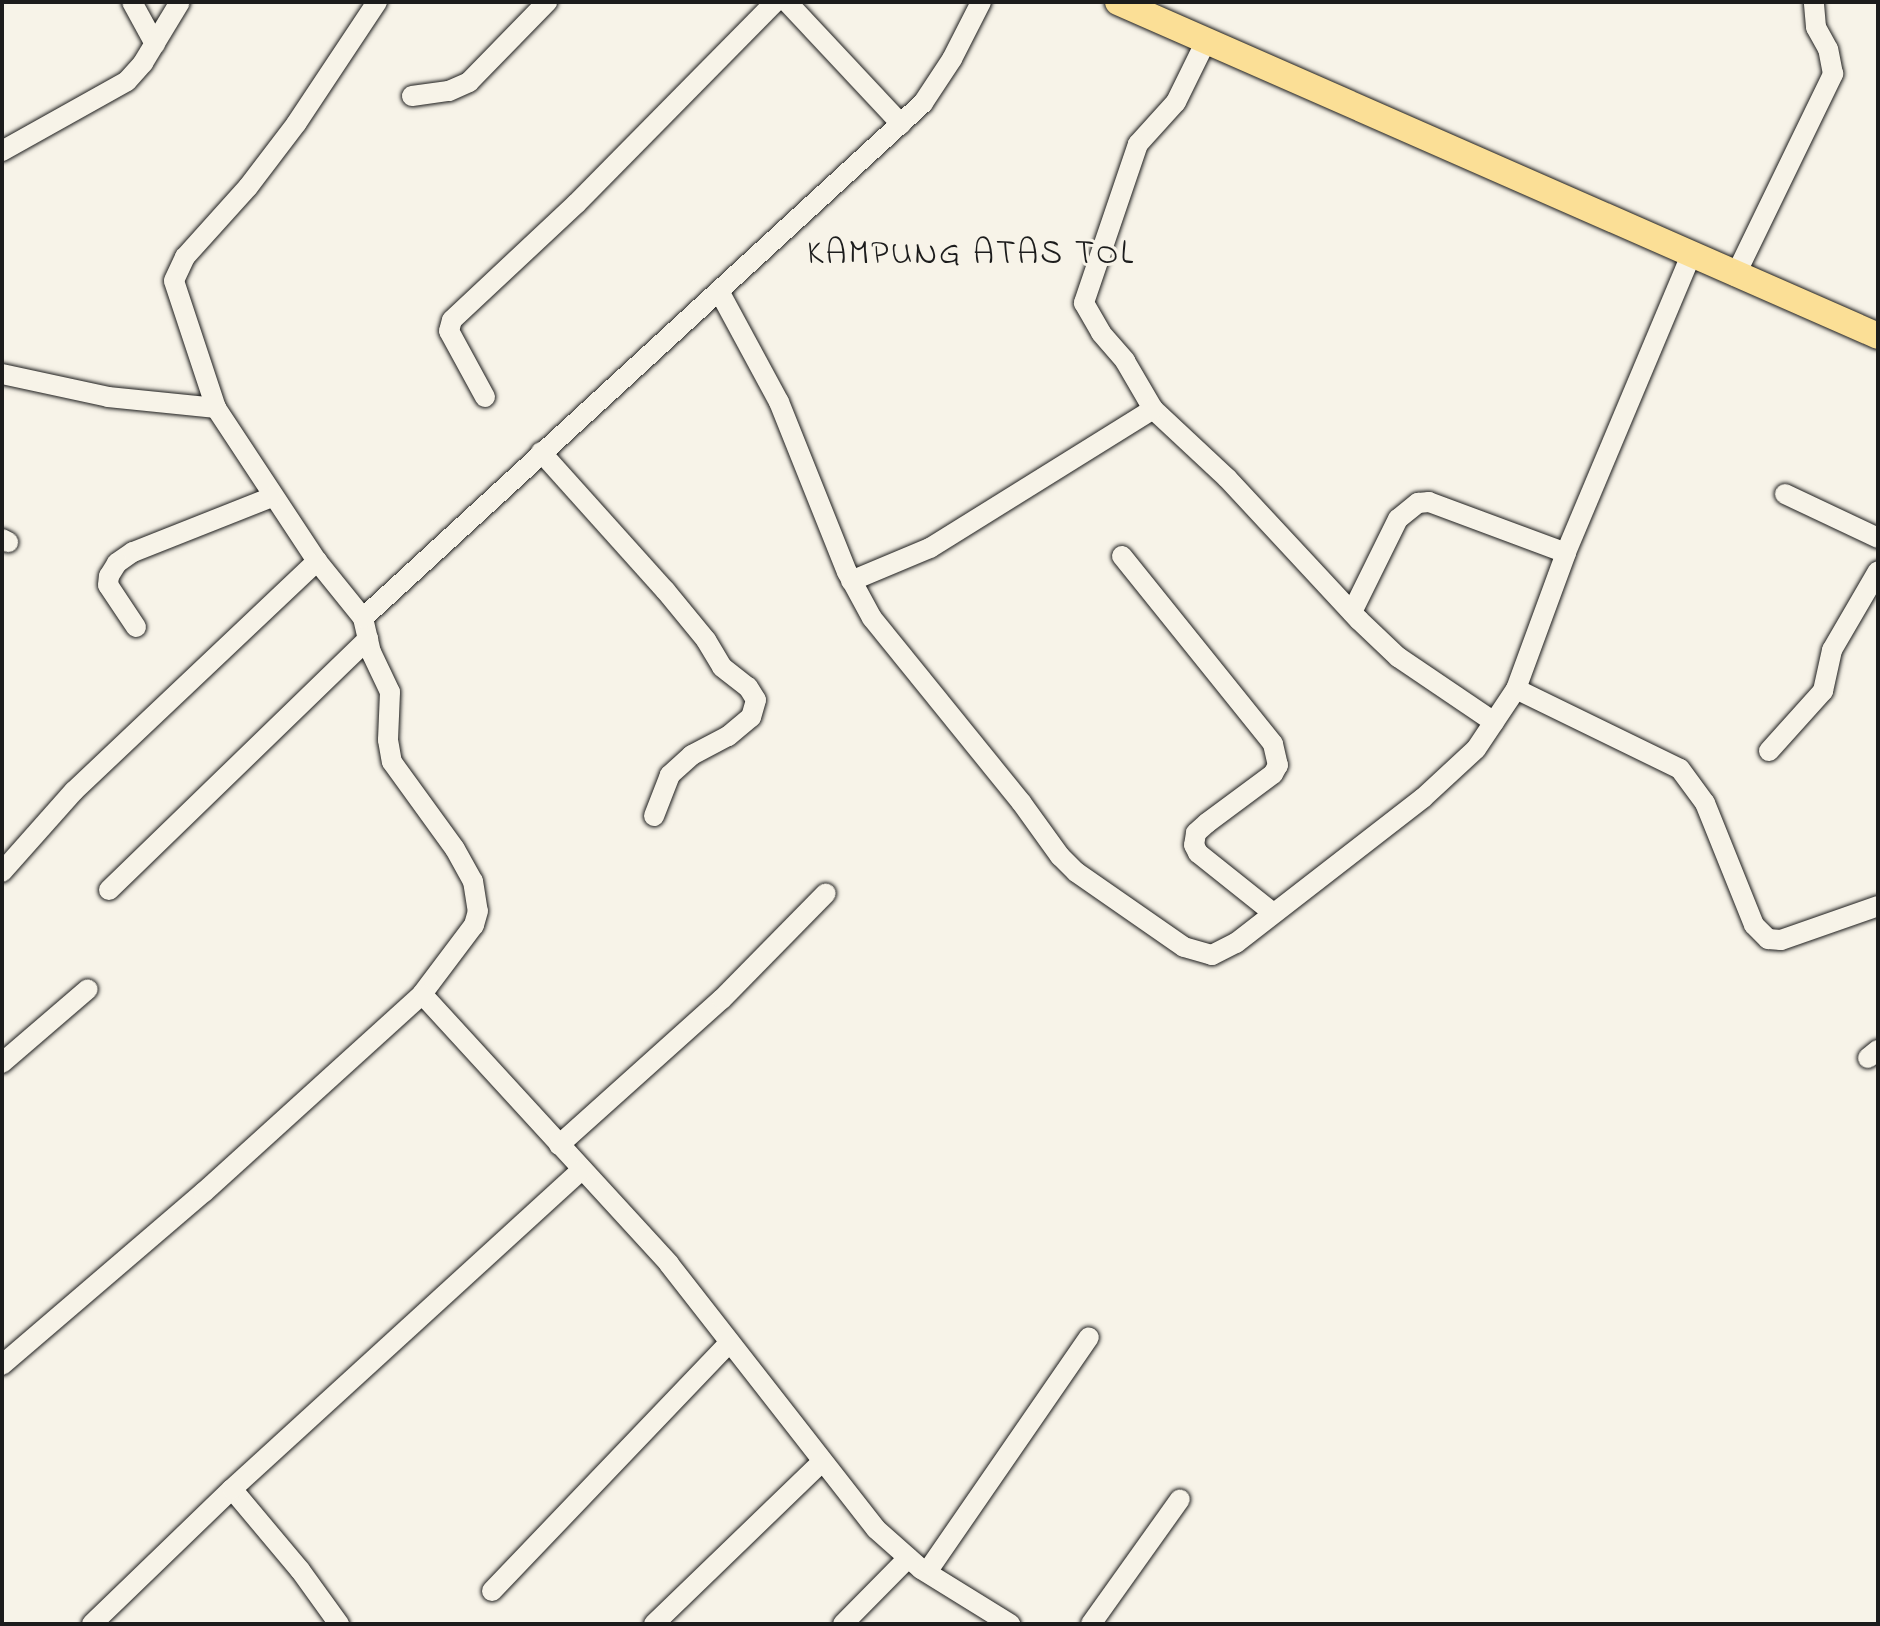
<!DOCTYPE html>
<html>
<head>
<meta charset="utf-8">
<style>
  body { margin:0 }
  #map { position:relative; width:1880px; height:1626px; overflow:hidden; background:#f7f3e8; font-family:"Indie Flower",sans-serif }
  div>[style] { position:absolute }
  [style*='--x'] { left:calc(var(--x)*1px); top:calc(var(--y)*1px); width:calc(var(--w)*1px); rotate:calc(var(--a)*1deg) }
  .roads { filter:drop-shadow(0 0 2px #1c1c1c) drop-shadow(0 0 2px #1c1c1c) }
  .minor>* { height:20px; margin:-10px; padding:0 10px; transform-origin:10px; border-radius:10px; background:#f7f3e8 }
  .major>* { height:26px; margin:-13px; padding:0 13px; transform-origin:13px; border-radius:13px; background:#fbdf96 }
  span { translate:-50% -50%; white-space:nowrap; text-align:center; line-height:1.15; -webkit-text-stroke:6px #f7f3e8; paint-order:stroke }
  .neighbourhood-label { font-size:34px; color:#1c1c1c; letter-spacing:2px }
  .frame { position:absolute; inset:0; border:4px solid #1c1c1c; pointer-events:none }
</style>
</head>
<body>
<div id="map">
  <div class="roads">
    <div class="minor">
      <i style="--x:132;--y:2;--w:48;--a:61.3"></i>
      <i style="--x:377;--y:2;--w:146;--a:123.6"></i>
      <i style="--x:296;--y:124;--w:79;--a:127.3"></i>
      <i style="--x:248;--y:187;--w:94;--a:132"></i>
      <i style="--x:185;--y:257;--w:26;--a:115"></i>
      <i style="--x:174;--y:281;--w:134;--a:71.7"></i>
      <i style="--x:216;--y:408;--w:183;--a:56.6"></i>
      <i style="--x:317;--y:561;--w:73;--a:51.1"></i>
      <i style="--x:363;--y:618;--w:35;--a:77"></i>
      <i style="--x:371;--y:652;--w:44;--a:64.6"></i>
      <i style="--x:390;--y:692;--w:48;--a:92.4"></i>
      <i style="--x:388;--y:740;--w:22;--a:80"></i>
      <i style="--x:392;--y:762;--w:107;--a:54.1"></i>
      <i style="--x:455;--y:849;--w:37;--a:61"></i>
      <i style="--x:473;--y:881;--w:30;--a:81"></i>
      <i style="--x:478;--y:911;--w:15;--a:106"></i>
      <i style="--x:474;--y:925;--w:86;--a:127"></i>
      <i style="--x:422;--y:994;--w:366;--a:47.5"></i>
      <i style="--x:669;--y:1264;--w:336;--a:52"></i>
      <i style="--x:876;--y:1529;--w:60;--a:41.6"></i>
      <i style="--x:921;--y:1569;--w:105;--a:31.7"></i>
      <i style="--x:787;--y:2;--w:167;--a:46.9"></i>
      <i style="--x:1206;--y:41;--w:68;--a:116.2"></i>
      <i style="--x:1176;--y:102;--w:57;--a:132.1"></i>
      <i style="--x:1138;--y:144;--w:168;--a:108.8"></i>
      <i style="--x:1084;--y:303;--w:34;--a:60"></i>
      <i style="--x:1101;--y:333;--w:37;--a:49"></i>
      <i style="--x:1125;--y:361;--w:56;--a:59.7"></i>
      <i style="--x:1153;--y:409;--w:101;--a:43"></i>
      <i style="--x:1227;--y:478;--w:194;--a:47.1"></i>
      <i style="--x:1359;--y:620;--w:54;--a:43.5"></i>
      <i style="--x:1398;--y:657;--w:116;--a:34.1"></i>
      <i style="--x:412;--y:96;--w:37;--a:-8"></i>
      <i style="--x:449;--y:91;--w:22;--a:-24"></i>
      <i style="--x:469;--y:82;--w:112;--a:-45.7"></i>
      <i style="--x:2;--y:151;--w:143;--a:-29.2"></i>
      <i style="--x:127;--y:81;--w:24;--a:-48"></i>
      <i style="--x:143;--y:63;--w:71;--a:-58.8"></i>
      <i style="--x:1691;--y:255;--w:323;--a:112.8"></i>
      <i style="--x:1566;--y:553;--w:145;--a:110.2"></i>
      <i style="--x:1516;--y:689;--w:182;--a:26"></i>
      <i style="--x:1680;--y:769;--w:42;--a:53.7"></i>
      <i style="--x:1705;--y:803;--w:131;--a:68.1"></i>
      <i style="--x:1754;--y:925;--w:20;--a:45"></i>
      <i style="--x:1768;--y:939;--w:13;--a:4"></i>
      <i style="--x:1781;--y:940;--w:103;--a:-19.3"></i>
      <i style="--x:1735;--y:276;--w:225;--a:-64.1"></i>
      <i style="--x:1833;--y:74;--w:25;--a:-101"></i>
      <i style="--x:1828;--y:49;--w:25;--a:-119"></i>
      <i style="--x:1816;--y:27;--w:25;--a:-95"></i>
      <i style="--x:719;--y:291;--w:126;--a:61.6"></i>
      <i style="--x:779;--y:402;--w:183;--a:68.2"></i>
      <i style="--x:847;--y:572;--w:52;--a:61.5"></i>
      <i style="--x:872;--y:618;--w:237;--a:51"></i>
      <i style="--x:1021;--y:802;--w:67;--a:54.2"></i>
      <i style="--x:1060;--y:856;--w:23;--a:45"></i>
      <i style="--x:1076;--y:872;--w:131;--a:34.8"></i>
      <i style="--x:1184;--y:947;--w:29;--a:16"></i>
      <i style="--x:1212;--y:955;--w:27;--a:-27"></i>
      <i style="--x:1236;--y:943;--w:237;--a:-37.8"></i>
      <i style="--x:1423;--y:798;--w:72;--a:-42.8"></i>
      <i style="--x:1476;--y:749;--w:72;--a:-56.3"></i>
      <i style="--x:2;--y:374;--w:108;--a:12.2"></i>
      <i style="--x:108;--y:397;--w:109;--a:5.8"></i>
      <i style="--x:485;--y:397;--w:75;--a:-118.6"></i>
      <i style="--x:449;--y:331;--w:11;--a:-75"></i>
      <i style="--x:452;--y:320;--w:171;--a:-43.1"></i>
      <i style="--x:577;--y:203;--w:282;--a:-45.4"></i>
      <i style="--x:541;--y:452;--w:186;--a:48.1"></i>
      <i style="--x:665;--y:590;--w:65;--a:50.6"></i>
      <i style="--x:706;--y:640;--w:31;--a:59"></i>
      <i style="--x:722;--y:667;--w:33;--a:38"></i>
      <i style="--x:748;--y:687;--w:15;--a:58"></i>
      <i style="--x:756;--y:700;--w:18;--a:106"></i>
      <i style="--x:751;--y:717;--w:30;--a:140"></i>
      <i style="--x:728;--y:736;--w:41;--a:152.2"></i>
      <i style="--x:692;--y:755;--w:30;--a:138"></i>
      <i style="--x:670;--y:775;--w:44;--a:111.3"></i>
      <i style="--x:1785;--y:494;--w:103;--a:25.3"></i>
      <i style="--x:2;--y:539;--w:7;--a:27"></i>
      <i style="--x:1122;--y:556;--w:241;--a:51.2"></i>
      <i style="--x:1273;--y:744;--w:22;--a:77"></i>
      <i style="--x:1278;--y:765;--w:10;--a:119"></i>
      <i style="--x:1273;--y:774;--w:82;--a:143.4"></i>
      <i style="--x:1207;--y:823;--w:15;--a:138"></i>
      <i style="--x:1196;--y:833;--w:12;--a:99"></i>
      <i style="--x:1194;--y:845;--w:9;--a:63"></i>
      <i style="--x:1198;--y:853;--w:95;--a:38.6"></i>
      <i style="--x:851;--y:581;--w:86;--a:-22.7"></i>
      <i style="--x:930;--y:548;--w:263;--a:-31.9"></i>
      <i style="--x:1352;--y:612;--w:104;--a:-63.7"></i>
      <i style="--x:1398;--y:519;--w:26;--a:-39"></i>
      <i style="--x:1418;--y:503;--w:11;--a:-5"></i>
      <i style="--x:1429;--y:502;--w:146;--a:20.4"></i>
      <i style="--x:363;--y:618;--w:761;--a:-42.6"></i>
      <i style="--x:923;--y:103;--w:53;--a:-56.6"></i>
      <i style="--x:952;--y:59;--w:64;--a:-63"></i>
      <i style="--x:136;--y:627;--w:50;--a:-123.7"></i>
      <i style="--x:108;--y:585;--w:9;--a:-84"></i>
      <i style="--x:109;--y:576;--w:15;--a:-58"></i>
      <i style="--x:117;--y:563;--w:19;--a:-35"></i>
      <i style="--x:133;--y:552;--w:149;--a:-21.6"></i>
      <i style="--x:1769;--y:751;--w:81;--a:-48"></i>
      <i style="--x:1823;--y:691;--w:42;--a:-77.6"></i>
      <i style="--x:1832;--y:650;--w:91;--a:-59.8"></i>
      <i style="--x:2;--y:872;--w:108;--a:-48.4"></i>
      <i style="--x:74;--y:791;--w:335;--a:-43.4"></i>
      <i style="--x:109;--y:890;--w:361;--a:-44.1"></i>
      <i style="--x:1868;--y:1058;--w:13;--a:-39"></i>
      <i style="--x:2;--y:1063;--w:113;--a:-40.7"></i>
      <i style="--x:559;--y:1145;--w:219;--a:-41.9"></i>
      <i style="--x:722;--y:999;--w:148;--a:-45.5"></i>
      <i style="--x:2;--y:1365;--w:266;--a:-40.6"></i>
      <i style="--x:204;--y:1192;--w:294;--a:-42.2"></i>
      <i style="--x:232;--y:1489;--w:106;--a:50"></i>
      <i style="--x:300;--y:1570;--w:67;--a:54.2"></i>
      <i style="--x:927;--y:1572;--w:285;--a:-55.4"></i>
      <i style="--x:492;--y:1591;--w:344;--a:-46.3"></i>
      <i style="--x:92;--y:1624;--w:194;--a:-44"></i>
      <i style="--x:232;--y:1489;--w:474;--a:-42.4"></i>
      <i style="--x:654;--y:1624;--w:233;--a:-44"></i>
      <i style="--x:843;--y:1624;--w:93;--a:-45.4"></i>
      <i style="--x:1091;--y:1624;--w:153;--a:-54.5"></i>
    </div>
    <div class="major">
      <i style="--x:1118;--y:2;--w:830;--a:23.72"></i>
    </div>
  </div>
  <div class="neighbourhood-label">
    <span style="left:971px;top:256px">KAMPUNG ATAS TOL</span>
  </div>
  <div class="frame"></div>
</div>
</body>
</html>
